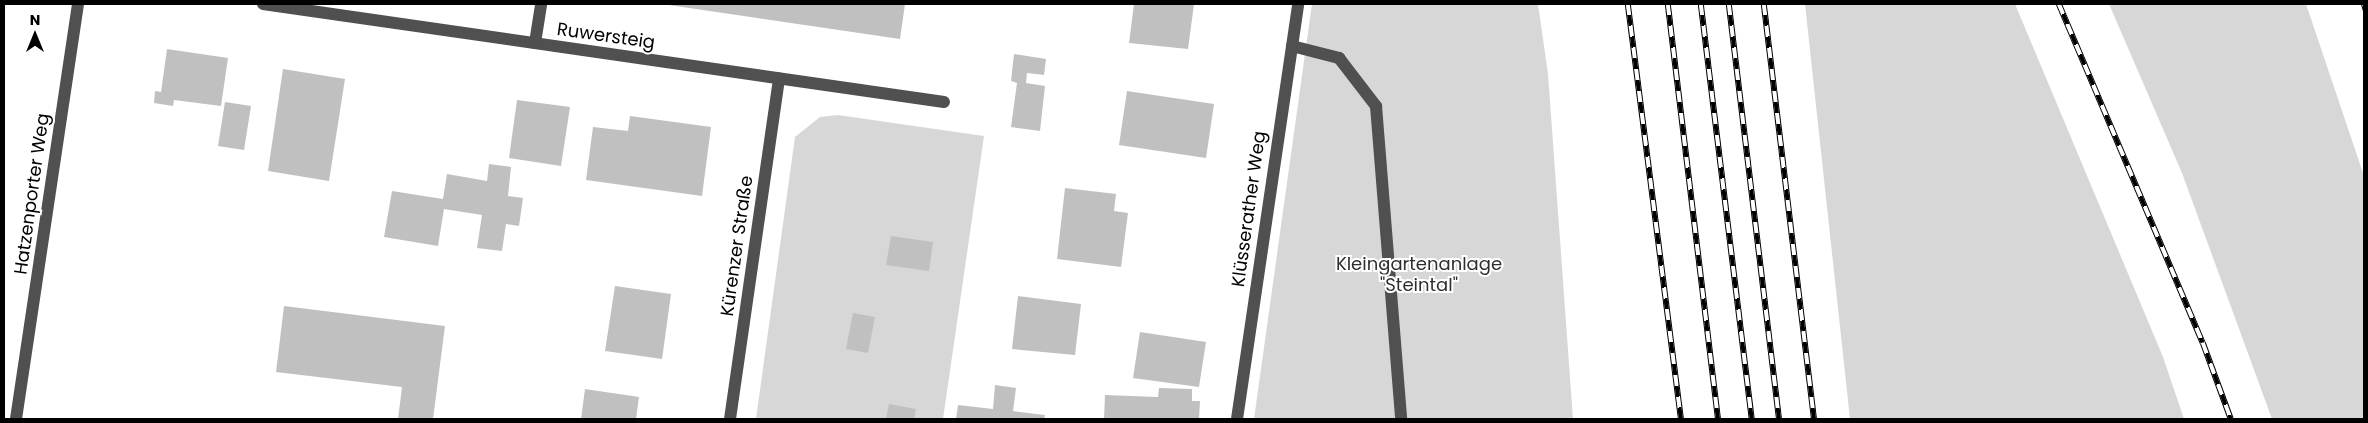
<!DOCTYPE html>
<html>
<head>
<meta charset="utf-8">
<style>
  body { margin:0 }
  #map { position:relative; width:2368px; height:423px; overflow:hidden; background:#fff; font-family:Poppins,sans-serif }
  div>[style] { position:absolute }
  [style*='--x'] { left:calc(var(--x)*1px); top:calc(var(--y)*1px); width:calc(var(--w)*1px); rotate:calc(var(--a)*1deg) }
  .green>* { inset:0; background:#d7d7d7 }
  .building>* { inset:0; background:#c0c0c0 }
  .minor>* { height:12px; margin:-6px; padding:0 6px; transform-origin:6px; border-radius:6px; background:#505050 }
  .tram>* { height:1px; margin:-0.5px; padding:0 0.5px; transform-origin:0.5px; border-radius:0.5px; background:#000 }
  .rail>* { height:5.5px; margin-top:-2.75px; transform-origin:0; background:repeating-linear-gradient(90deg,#fff 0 11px,#000 0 22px); box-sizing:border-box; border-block:1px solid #000 }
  span { translate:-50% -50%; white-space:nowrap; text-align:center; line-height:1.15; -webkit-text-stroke:4px #fff; paint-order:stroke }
  .street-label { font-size:18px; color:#000 }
  .park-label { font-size:18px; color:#2e2e2e }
  .frame { position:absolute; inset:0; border:5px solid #000; pointer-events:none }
  .north { position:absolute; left:10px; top:10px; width:50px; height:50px; -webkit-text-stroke:4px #fff; paint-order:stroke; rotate:0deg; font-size:14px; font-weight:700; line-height:20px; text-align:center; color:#000 }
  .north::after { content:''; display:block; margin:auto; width:18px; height:22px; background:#000; clip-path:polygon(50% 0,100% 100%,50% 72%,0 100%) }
</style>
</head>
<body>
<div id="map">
  <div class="green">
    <i style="clip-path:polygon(1312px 4px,1538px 4px,1548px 74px,1573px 419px,1254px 419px)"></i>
    <i style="clip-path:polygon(1805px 4px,2015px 4px,2163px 357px,2184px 419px,1850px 419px)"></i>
    <i style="clip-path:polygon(2109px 4px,2306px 4px,2364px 176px,2364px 419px,2272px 419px,2182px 173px)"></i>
    <i style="clip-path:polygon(838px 115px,984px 136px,943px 419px,756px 419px,795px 137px,820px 117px)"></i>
  </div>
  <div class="building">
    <i style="clip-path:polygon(662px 4px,905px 4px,900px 39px)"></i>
    <i style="clip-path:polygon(1134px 4px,1194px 4px,1188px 49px,1129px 43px)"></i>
    <i style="clip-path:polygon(167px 49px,228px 58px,221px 106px,174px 100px,173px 106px,154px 103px,155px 91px,161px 92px)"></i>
    <i style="clip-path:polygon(1014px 54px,1046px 59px,1044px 75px,1027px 73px,1026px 83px,1045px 86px,1040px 131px,1011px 127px,1017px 83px,1011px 81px)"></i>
    <i style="clip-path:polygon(283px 69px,345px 79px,329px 181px,268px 171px)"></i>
    <i style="clip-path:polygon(1127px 91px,1214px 104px,1206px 158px,1119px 145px)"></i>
    <i style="clip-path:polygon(517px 100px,570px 107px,561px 166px,509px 158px)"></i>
    <i style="clip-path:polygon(225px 102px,251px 106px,244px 150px,218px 146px)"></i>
    <i style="clip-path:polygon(630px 116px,711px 127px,702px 196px,586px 180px,593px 127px,628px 131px)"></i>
    <i style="clip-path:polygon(489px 164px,511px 167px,508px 196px,523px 198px,519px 226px,506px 224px,502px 251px,477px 248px,482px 215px,444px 209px,438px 246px,384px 237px,392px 191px,443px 199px,447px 174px,487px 181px)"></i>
    <i style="clip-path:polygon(1065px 188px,1116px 194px,1114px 211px,1128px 213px,1121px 267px,1057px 259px)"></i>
    <i style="clip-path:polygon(891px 236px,933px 242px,929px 271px,886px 265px)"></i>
    <i style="clip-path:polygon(615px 286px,671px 294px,662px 359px,605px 351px)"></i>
    <i style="clip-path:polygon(1018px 296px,1081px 304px,1075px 355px,1012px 349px)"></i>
    <i style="clip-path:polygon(284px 306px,445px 326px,433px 419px,398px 419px,402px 387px,276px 372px)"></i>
    <i style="clip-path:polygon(853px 313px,875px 317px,868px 353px,846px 349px)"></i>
    <i style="clip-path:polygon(1140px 332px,1206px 342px,1199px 387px,1133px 378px)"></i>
    <i style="clip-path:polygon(995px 385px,1016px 388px,1013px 411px,1045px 415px,1044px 419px,956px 419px,958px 405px,993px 409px)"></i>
    <i style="clip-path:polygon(1159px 388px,1192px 389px,1192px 401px,1200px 401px,1199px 419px,1104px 419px,1105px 395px,1158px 397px)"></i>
    <i style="clip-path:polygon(585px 389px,639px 397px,636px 419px,581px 419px)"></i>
    <i style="clip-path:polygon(889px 404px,916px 409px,914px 419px,886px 419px)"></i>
  </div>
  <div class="minor">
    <i style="--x:263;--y:4;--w:688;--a:8.19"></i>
    <i style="--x:535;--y:43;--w:39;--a:-81"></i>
    <i style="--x:1292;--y:46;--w:49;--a:14.3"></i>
    <i style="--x:1339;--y:58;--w:61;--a:52.4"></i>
    <i style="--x:1376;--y:106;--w:314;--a:85.4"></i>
    <i style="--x:16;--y:419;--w:420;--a:-81.5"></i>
    <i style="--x:730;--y:419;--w:344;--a:-81.8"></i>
    <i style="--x:1237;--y:419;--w:419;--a:-81.6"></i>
  </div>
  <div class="tram">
    <i style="--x:2361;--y:4;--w:10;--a:73"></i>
  </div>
  <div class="rail">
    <i style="--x:1628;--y:4;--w:418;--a:82.7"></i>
    <i style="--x:1668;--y:4;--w:418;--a:83.1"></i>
    <i style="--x:1701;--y:4;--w:418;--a:83"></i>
    <i style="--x:1729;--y:4;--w:418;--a:83.1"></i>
    <i style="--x:1764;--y:4;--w:418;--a:83.1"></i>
    <i style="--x:2059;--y:4;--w:368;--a:67"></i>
    <i style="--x:2203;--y:343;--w:81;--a:69.8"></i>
  </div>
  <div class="street-label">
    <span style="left:606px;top:36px;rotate:8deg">Ruwersteig</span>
    <span style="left:32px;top:194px;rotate:-82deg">Hatzenporter Weg</span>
    <span style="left:1249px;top:209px;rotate:-82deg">Klüsserather Weg</span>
    <span style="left:737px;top:246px;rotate:-82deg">Kürenzer Straße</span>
  </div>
  <div class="park-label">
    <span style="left:1419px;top:275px">Kleingartenanlage<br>"Steintal"</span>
  </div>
  <div class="frame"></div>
  <div class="north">N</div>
</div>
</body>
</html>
